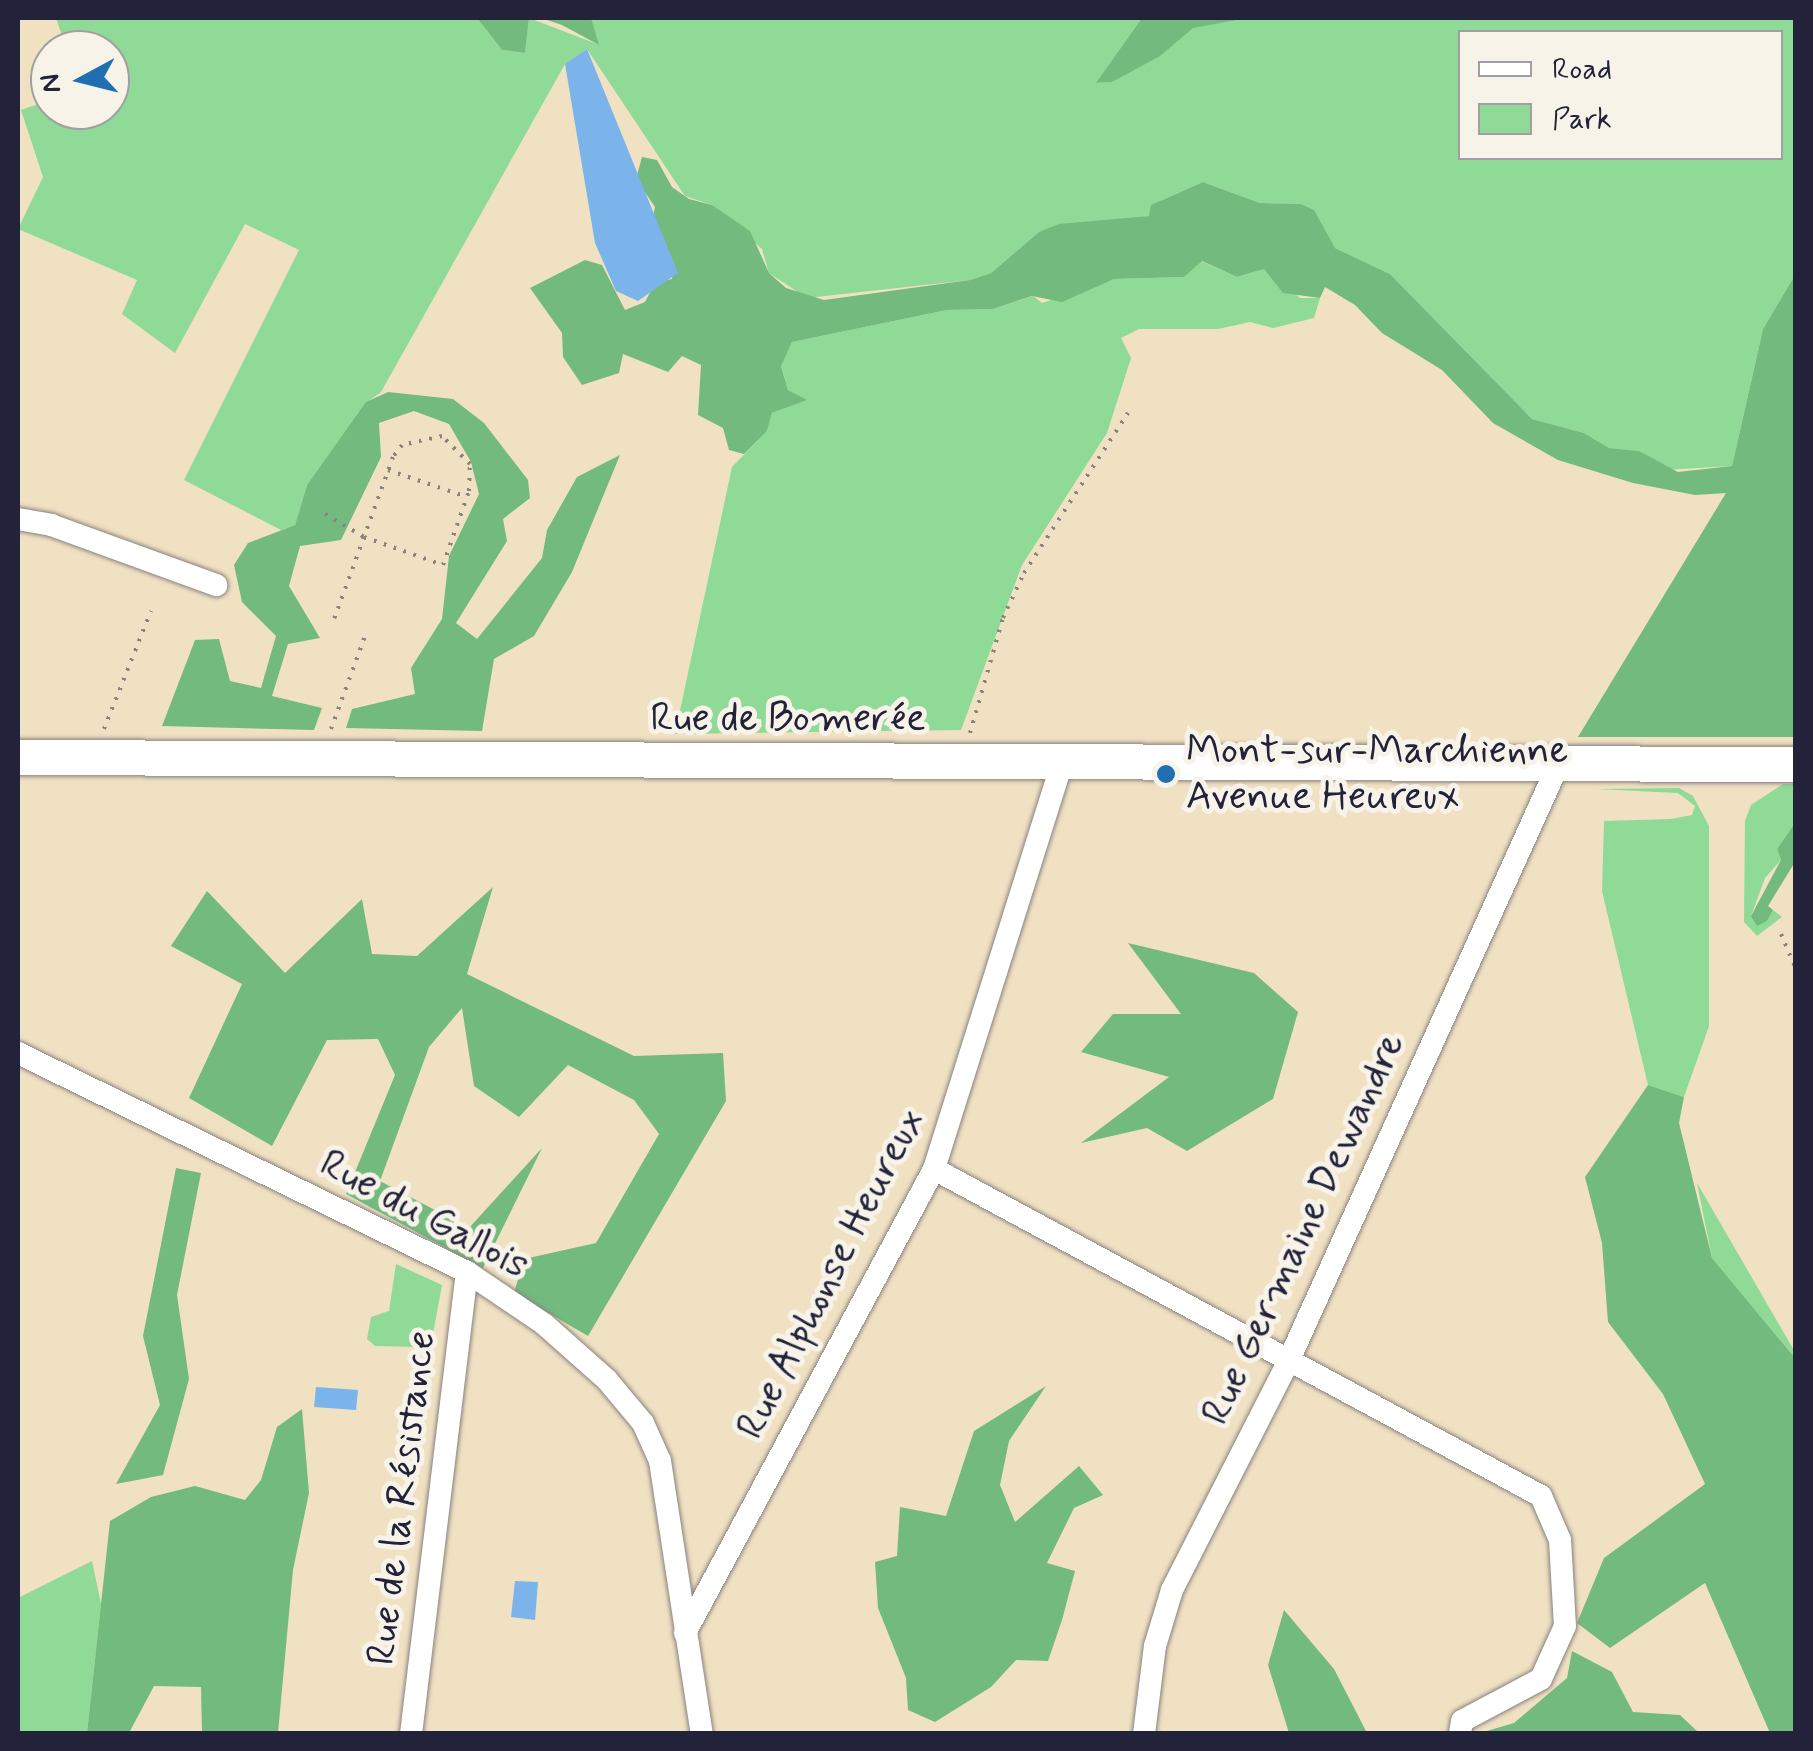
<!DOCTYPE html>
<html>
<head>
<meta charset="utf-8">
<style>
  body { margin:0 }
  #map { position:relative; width:1813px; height:1751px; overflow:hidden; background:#f0e1c3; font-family:Mynerve,sans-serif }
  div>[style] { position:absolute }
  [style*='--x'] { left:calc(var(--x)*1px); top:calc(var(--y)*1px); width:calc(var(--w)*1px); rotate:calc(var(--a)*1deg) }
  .green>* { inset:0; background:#8fda96 }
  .forest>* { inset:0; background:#73ba7f }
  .water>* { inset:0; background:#7bb3eb }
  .path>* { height:4px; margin-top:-2px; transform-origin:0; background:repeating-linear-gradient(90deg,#89827f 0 2.5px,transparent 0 10.5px) }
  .roads { filter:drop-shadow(0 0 2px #89827f) drop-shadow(0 0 2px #89827f) }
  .minor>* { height:22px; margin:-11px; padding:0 11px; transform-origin:11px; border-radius:11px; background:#fff }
  .primary>* { height:35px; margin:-17.5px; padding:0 17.5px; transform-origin:17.5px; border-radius:17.5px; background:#fff }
  .dots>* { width:28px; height:28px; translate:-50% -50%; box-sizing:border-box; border:5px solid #f7f3e8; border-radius:50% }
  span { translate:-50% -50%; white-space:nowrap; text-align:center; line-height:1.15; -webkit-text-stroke:10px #f7f3e8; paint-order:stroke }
  .street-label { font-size:40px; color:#22223b }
  .poi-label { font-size:40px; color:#22223b }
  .left { translate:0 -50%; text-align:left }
  .frame { position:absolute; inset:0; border:20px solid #22223b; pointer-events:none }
  .legend { position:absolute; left:1458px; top:30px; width:325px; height:130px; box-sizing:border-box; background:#f7f3e8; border:2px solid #a29fa3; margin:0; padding:12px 18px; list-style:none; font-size:30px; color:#22223b }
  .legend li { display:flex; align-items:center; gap:20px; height:50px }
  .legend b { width:50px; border:2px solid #a29fa3 }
  .north { position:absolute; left:30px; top:30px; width:100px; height:100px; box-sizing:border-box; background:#f7f3e8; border:2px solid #a29fa3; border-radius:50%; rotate:263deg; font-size:28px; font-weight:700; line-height:40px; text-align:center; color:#22223b }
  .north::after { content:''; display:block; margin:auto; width:35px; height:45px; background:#1f6fb2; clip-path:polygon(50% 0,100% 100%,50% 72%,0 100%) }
</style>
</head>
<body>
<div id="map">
  <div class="green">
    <i style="clip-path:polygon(evenodd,56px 18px,477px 18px,502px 50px,525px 53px,529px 18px,597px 44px,591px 18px,1142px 18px,1097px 83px,1112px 82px,1192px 28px,1223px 18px,1795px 18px,1795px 275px,1763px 329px,1732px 466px,1663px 470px,1639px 451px,1609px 448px,1584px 433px,1532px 419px,1390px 274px,1335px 248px,1301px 204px,1260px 203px,1203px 182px,1162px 200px,1149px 216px,1039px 232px,991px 273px,970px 280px,807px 298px,769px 273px,762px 249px,712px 205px,685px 196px,587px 49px,565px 64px,381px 392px,366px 403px,307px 485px,295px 525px,281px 530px,184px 480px,299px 250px,245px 224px,175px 353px,122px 314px,137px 280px,18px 229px,43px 177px,21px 110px,50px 100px,50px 110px,110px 110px,110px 50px,67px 50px,56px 18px,1460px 32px,1780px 32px,1780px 158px,1460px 158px,1460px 32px)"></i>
    <i style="clip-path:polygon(1201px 261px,1237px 277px,1264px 269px,1300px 298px,1320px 298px,1314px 318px,1273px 328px,1250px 322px,1218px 329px,1139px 329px,1121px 338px,1131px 358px,1107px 433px,1022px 565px,961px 730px,675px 734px,732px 467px,767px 431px,772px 413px,806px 400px,788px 390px,781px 365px,792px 342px,947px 310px,993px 309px,1033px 296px,1042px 303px,1114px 279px,1184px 277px)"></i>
    <i style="clip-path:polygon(1783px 784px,1795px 784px,1795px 823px,1777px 849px,1781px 860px,1765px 878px,1751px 916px,1767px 921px,1773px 910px,1782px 917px,1757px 936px,1744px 922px,1745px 821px,1751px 805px)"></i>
    <i style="clip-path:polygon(1679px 788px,1693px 796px,1709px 826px,1709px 1026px,1684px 1097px,1648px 1085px,1602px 891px,1604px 821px,1671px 819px,1692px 815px,1695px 806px,1678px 793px,1596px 789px)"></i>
    <i style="clip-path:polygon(1697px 1183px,1795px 1352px,1795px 1358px,1712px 1258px)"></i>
    <i style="clip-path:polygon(396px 1264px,442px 1285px,432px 1339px,418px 1347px,375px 1346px,367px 1339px,371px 1317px,389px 1311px)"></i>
    <i style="clip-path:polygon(92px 1561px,101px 1604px,87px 1733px,18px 1734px,18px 1598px)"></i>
  </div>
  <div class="forest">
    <i style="clip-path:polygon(477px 18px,529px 18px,525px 53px,502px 50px)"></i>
    <i style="clip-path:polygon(541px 18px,591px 18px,599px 45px,562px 25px)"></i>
    <i style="clip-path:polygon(1142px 18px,1247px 18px,1193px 28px,1160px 56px,1112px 82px,1096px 83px)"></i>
    <i style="clip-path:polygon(642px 157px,657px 160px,672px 187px,689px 199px,712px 205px,750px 231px,769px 273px,786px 288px,824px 300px,970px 280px,991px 273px,1039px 232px,1059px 224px,1149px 216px,1151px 205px,1203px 182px,1260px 203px,1301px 204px,1314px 210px,1335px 248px,1390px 274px,1532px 419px,1584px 433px,1609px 448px,1639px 451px,1678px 472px,1732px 466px,1763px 329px,1795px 275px,1795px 737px,1578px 737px,1726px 493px,1695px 495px,1633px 483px,1558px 460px,1493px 423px,1442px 370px,1382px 333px,1355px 305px,1325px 287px,1320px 298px,1283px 293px,1264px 269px,1237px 277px,1202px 261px,1184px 277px,1114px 279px,1062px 302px,1032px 296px,993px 309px,947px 310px,792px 342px,781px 366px,788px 390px,807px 400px,772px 413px,767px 431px,744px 454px,729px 450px,723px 428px,698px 415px,701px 365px,682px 356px,668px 372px,623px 354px,619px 373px,582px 385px,563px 357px,562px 333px,530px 288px,585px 260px,602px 265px,625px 310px,645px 302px,655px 283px,672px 279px,674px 264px,652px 221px,655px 207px,636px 179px)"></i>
    <i style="clip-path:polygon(388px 392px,453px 399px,484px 423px,528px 480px,530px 498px,503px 519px,507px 541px,456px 623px,477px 639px,542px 558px,547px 530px,577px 477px,620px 455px,572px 572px,534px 636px,494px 659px,482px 731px,346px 728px,352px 709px,415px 694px,411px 668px,442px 619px,449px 556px,479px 494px,471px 462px,449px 424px,414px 411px,379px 423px,381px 457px,341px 540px,300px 546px,289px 586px,320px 638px,288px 644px,272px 696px,322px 708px,314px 730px,162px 726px,195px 640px,219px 639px,230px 681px,261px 688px,276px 636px,242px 602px,234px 565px,248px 543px,295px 525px,307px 485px,366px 402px)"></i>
    <i style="clip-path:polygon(1795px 823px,1795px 862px,1768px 906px,1773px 910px,1767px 921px,1757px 926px,1751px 916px,1781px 860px,1777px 849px)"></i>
    <i style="clip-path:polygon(493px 887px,467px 974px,634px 1056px,723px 1053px,726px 1101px,588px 1336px,514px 1293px,524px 1259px,596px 1243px,659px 1134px,634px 1100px,568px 1065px,519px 1117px,474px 1086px,462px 1008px,429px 1047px,380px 1181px,469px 1228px,542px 1148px,483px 1268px,346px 1194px,395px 1075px,378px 1039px,327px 1040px,272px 1146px,189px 1098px,242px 984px,171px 946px,207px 891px,285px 973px,362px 899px,372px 954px,417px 956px)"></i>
    <i style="clip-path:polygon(1128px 943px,1254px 973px,1298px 1012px,1273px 1099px,1187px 1151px,1147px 1128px,1081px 1143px,1169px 1077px,1081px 1052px,1113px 1014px,1181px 1014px)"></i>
    <i style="clip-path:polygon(1648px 1085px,1684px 1097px,1679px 1123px,1712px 1258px,1795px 1358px,1795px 1733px,1770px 1733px,1705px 1583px,1610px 1648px,1577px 1623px,1604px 1558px,1705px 1484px,1663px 1394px,1608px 1322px,1602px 1243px,1585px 1177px)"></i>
    <i style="clip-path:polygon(176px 1168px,201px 1173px,177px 1295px,189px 1379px,163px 1475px,116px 1484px,160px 1405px,143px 1336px)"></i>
    <i style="clip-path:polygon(1046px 1386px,1009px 1441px,1000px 1485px,1015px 1522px,1079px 1466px,1103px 1495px,1074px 1508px,1047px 1563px,1075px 1571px,1062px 1620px,1048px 1661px,1016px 1660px,991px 1687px,935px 1722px,908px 1710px,906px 1678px,878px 1608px,875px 1562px,897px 1556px,900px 1507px,946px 1516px,974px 1431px)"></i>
    <i style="clip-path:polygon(302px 1409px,309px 1493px,293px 1570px,278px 1733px,202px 1733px,201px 1687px,154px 1686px,129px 1733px,87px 1733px,110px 1521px,151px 1497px,195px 1486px,245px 1500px,261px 1480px,277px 1427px)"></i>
    <i style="clip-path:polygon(1284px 1610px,1334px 1669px,1367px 1733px,1289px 1733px,1268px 1665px)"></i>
    <i style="clip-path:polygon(1572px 1651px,1612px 1672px,1633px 1712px,1680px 1715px,1699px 1733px,1480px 1733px,1514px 1723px,1567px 1678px)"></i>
  </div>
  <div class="water">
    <i style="clip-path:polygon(587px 49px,678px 273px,638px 301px,616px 291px,595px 243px,565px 64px)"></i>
    <i style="clip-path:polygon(316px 1387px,358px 1390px,356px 1410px,314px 1407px)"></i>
    <i style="clip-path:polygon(515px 1581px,538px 1582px,535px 1620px,511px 1617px)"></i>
  </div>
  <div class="path">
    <i style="--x:388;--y:470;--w:83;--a:18.9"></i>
    <i style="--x:325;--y:514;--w:45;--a:30.5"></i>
    <i style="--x:364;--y:537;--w:84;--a:19.5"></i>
    <i style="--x:443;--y:565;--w:78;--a:-70.6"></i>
    <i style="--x:469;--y:491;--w:27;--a:-88"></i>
    <i style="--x:470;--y:464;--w:40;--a:-135"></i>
    <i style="--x:442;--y:436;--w:41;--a:167.3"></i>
    <i style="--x:402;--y:445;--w:15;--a:127"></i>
    <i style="--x:393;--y:457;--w:85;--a:109.9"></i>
    <i style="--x:364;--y:537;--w:94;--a:110"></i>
    <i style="--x:104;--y:729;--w:127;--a:-68.3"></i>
    <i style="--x:331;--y:729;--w:99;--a:-69.9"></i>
    <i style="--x:970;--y:733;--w:120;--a:-74"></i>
    <i style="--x:1003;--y:618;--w:50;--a:-65"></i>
    <i style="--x:1024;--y:573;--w:191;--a:-57"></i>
    <i style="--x:1781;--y:934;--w:38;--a:67"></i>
  </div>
  <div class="roads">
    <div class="minor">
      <i style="--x:18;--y:519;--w:34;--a:10"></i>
      <i style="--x:51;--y:525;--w:176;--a:20"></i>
      <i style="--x:18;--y:1053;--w:500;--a:26"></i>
      <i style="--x:467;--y:1272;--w:93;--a:34"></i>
      <i style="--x:544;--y:1324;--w:84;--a:41.6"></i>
      <i style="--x:607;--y:1380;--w:56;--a:50.1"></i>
      <i style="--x:643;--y:1423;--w:42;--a:65.9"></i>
      <i style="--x:660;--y:1461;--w:276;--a:81.3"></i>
      <i style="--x:934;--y:1169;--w:689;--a:28.31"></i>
      <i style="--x:1541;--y:1496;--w:48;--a:66.6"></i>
      <i style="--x:1560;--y:1540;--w:86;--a:86.7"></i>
      <i style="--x:1565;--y:1626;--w:58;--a:114.4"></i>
      <i style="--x:1541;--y:1679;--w:89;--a:152"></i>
      <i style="--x:1462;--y:1721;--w:13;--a:99"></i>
      <i style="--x:685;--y:1633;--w:527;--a:-61.78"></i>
      <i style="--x:934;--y:1169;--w:427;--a:-72.5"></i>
      <i style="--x:411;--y:1734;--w:465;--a:-83.1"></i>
      <i style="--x:1144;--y:1734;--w:89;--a:-82.9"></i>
      <i style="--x:1155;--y:1646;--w:59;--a:-73.1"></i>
      <i style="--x:1172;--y:1590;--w:258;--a:-63"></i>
      <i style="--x:1289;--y:1360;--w:655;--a:-65.66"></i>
    </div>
    <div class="primary">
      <i style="--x:18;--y:757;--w:1778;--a:0.23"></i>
    </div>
  </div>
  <div class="dots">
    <i style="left:1166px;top:774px;background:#1f6fb2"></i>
  </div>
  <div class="street-label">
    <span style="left:788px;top:719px">Rue de Bomerée</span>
    <span style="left:424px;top:1215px;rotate:28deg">Rue du Gallois</span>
    <span style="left:1304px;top:1229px;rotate:-65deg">Rue Germaine Dewandre</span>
    <span style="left:831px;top:1274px;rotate:-63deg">Rue Alphonse Heureux</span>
    <span style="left:402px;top:1498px;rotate:-83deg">Rue de la Résistance</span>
  </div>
  <div class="poi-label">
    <span class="left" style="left:1186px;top:774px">Mont-sur-Marchienne<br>Avenue Heureux</span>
  </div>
  <div class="frame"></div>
  <ul class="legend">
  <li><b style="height:12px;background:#fff"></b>Road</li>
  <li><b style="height:28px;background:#8fda96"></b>Park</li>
  </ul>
  <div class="north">N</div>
</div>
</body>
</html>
